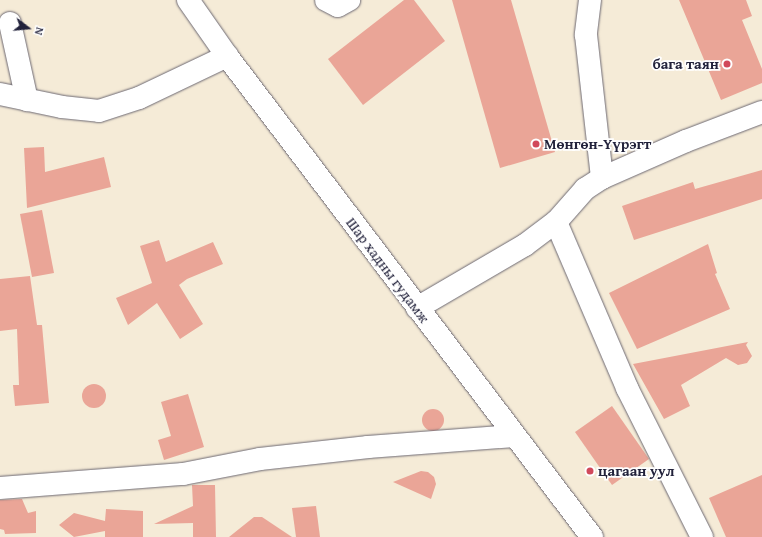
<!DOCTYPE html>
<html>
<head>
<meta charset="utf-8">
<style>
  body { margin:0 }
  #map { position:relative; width:762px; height:537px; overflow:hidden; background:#f5ebd7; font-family:"Gentium Book Plus",serif }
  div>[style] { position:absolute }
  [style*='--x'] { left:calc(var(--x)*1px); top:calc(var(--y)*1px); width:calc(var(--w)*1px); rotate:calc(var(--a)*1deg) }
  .building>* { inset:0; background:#eaa597 }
  .round { border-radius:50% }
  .roads { filter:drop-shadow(0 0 1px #6c6872) drop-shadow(0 0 1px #6c6872) }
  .minor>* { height:22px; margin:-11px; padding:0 11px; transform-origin:11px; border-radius:11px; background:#fff }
  .major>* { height:22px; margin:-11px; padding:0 11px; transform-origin:11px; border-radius:11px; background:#fff }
  .dots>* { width:11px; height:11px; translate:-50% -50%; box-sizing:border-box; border:2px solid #fff; border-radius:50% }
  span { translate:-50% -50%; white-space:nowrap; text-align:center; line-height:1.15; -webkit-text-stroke:3.5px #fff; paint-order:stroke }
  .poi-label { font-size:15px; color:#22223b; font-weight:700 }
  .right { translate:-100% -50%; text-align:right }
  .left { translate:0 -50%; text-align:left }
  .street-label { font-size:15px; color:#22223b }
  .north { position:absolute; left:8px; top:8px; width:40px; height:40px; -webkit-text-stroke:3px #fff; paint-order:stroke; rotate:106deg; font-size:11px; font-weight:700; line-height:16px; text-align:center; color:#22223b }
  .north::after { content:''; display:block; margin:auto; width:14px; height:18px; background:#22223b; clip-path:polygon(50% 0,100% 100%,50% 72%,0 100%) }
</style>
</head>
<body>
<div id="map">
  <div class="building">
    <i style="clip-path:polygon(404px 0,414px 0,445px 41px,363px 105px,328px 59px)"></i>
    <i style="clip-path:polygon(452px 0,511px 0,555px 152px,500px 168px)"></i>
    <i style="clip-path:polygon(679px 0,746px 0,752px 16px,742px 20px,762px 69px,762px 83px,721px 100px)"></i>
    <i style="clip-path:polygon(44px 147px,45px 172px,104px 157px,111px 187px,27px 208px,24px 148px)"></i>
    <i style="clip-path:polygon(762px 170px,762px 199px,634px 240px,622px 206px,693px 182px,695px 189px)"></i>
    <i style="clip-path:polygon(42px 210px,54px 273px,32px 277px,20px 214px)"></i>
    <i style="clip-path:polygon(159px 240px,166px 262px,213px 242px,223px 264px,187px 279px,179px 285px,203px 324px,180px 339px,157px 303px,128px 325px,116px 298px,152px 283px,140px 246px)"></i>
    <i style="clip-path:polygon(708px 244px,717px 273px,715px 274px,730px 309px,637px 349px,609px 293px)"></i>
    <i style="clip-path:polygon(30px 276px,37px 325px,42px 325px,49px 403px,15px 406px,13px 385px,19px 385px,17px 329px,0 331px,0 279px)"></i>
    <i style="clip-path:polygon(748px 342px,746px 345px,752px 356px,747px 363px,738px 365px,726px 358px,681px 385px,690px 406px,664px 419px,633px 364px)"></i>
    <i class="round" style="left:82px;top:384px;width:24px;height:24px"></i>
    <i style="clip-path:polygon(188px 394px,204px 447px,164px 460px,158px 440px,171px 436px,161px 402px)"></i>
    <i style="clip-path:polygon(612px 406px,649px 459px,612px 485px,575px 432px)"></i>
    <i class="round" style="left:422px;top:409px;width:22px;height:22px"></i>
    <i style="clip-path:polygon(421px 471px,428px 472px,434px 477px,436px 484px,431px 499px,393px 482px)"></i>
    <i style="clip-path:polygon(762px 475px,762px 537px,726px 537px,709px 498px)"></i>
    <i style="clip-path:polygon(192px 485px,215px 485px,216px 537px,193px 537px,193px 523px,154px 524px,193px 506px)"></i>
    <i style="clip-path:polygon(22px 499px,28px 513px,36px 511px,36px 533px,5px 534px,4px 530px,0 529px,0 500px)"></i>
    <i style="clip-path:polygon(316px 506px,320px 537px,296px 537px,292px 508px)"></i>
    <i style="clip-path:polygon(106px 509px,143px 511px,143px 537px,105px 537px,105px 531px,74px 537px,59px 525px,74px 513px,105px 521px)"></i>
    <i style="clip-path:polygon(254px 517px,262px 517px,292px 537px,229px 537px)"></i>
  </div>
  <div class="roads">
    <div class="minor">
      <i style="--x:326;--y:0;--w:13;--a:27"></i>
      <i style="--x:338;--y:6;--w:13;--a:-29"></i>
      <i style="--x:590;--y:0;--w:35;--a:97"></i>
      <i style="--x:586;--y:35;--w:144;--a:83.6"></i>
      <i style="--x:10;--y:23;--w:79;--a:77.6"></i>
      <i style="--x:0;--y:94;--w:63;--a:11.8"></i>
      <i style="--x:62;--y:107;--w:37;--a:6"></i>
      <i style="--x:99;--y:111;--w:42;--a:-18"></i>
      <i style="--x:139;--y:98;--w:98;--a:-25.5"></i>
      <i style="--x:556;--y:222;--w:181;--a:66.8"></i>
      <i style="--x:627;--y:388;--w:167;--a:63.3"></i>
      <i style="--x:417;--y:308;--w:125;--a:-30.3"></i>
      <i style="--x:525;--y:245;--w:39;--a:-37"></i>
      <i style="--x:556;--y:222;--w:44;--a:-48.7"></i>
      <i style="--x:585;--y:189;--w:20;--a:-33"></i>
      <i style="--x:602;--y:178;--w:92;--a:-23.8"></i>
      <i style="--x:686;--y:141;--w:81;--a:-20.9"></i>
      <i style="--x:0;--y:488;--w:184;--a:-4.4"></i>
      <i style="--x:183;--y:474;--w:78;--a:-11"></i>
      <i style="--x:260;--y:459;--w:109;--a:-6.3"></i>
      <i style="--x:368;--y:447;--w:147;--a:-4.3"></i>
    </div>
    <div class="major">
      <i style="--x:188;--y:0;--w:68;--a:55.1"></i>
      <i style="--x:227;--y:56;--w:604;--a:52.81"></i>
    </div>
  </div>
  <div class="dots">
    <i style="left:727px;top:64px;background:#d1495b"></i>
    <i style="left:536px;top:144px;background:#d1495b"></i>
    <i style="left:590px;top:471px;background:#d1495b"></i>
  </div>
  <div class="poi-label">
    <span class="right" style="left:719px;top:64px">бага таян</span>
    <span class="left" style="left:544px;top:144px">Мөнгөн-Үүрэгт</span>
    <span class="left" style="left:598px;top:471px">цагаан уул</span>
  </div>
  <div class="street-label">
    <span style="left:388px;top:270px;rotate:53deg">Шар хадны гудамж</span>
  </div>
  <div class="north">N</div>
</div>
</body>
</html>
